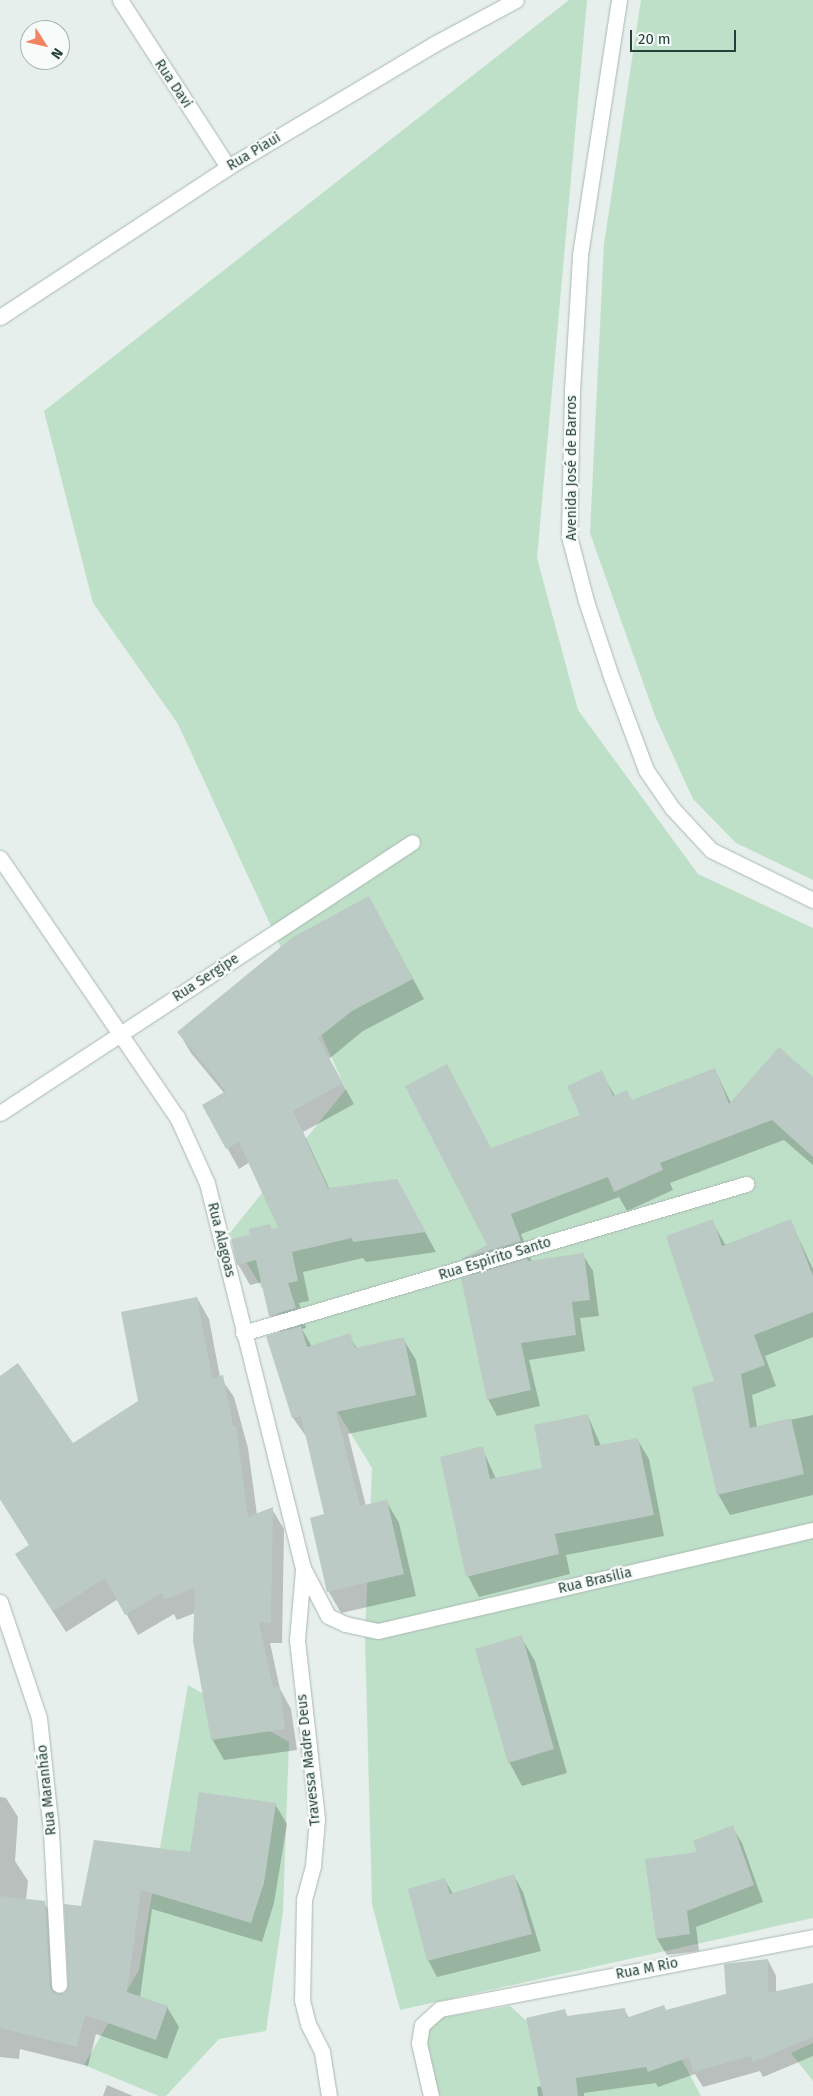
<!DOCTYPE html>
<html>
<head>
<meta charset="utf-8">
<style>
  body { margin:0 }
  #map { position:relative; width:813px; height:2096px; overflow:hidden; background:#e6efeb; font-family:"Fira Sans",sans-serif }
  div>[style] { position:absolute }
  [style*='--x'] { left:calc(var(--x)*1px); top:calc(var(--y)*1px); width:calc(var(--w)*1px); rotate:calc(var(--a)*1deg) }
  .green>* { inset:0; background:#bfe0c8 }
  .shadow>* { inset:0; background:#0003 }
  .building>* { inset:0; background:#bbcac4 }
  .roads { filter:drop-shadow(0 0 1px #a8b8b2) drop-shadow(0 0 1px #a8b8b2) }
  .minor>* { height:15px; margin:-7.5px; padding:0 7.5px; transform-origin:7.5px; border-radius:7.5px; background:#fff }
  span { translate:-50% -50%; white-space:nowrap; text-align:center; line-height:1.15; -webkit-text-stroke:4.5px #f7fbf9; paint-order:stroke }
  .street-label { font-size:14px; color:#24423a }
  .north { position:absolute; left:20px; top:20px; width:50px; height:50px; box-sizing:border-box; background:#f7fbf9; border:1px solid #a3b1ad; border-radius:50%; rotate:125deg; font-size:14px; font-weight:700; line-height:20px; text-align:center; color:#24423a }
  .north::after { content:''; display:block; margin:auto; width:18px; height:22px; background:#f4845f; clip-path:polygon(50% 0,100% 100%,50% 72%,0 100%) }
  .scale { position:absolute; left:630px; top:30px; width:106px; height:22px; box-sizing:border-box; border:2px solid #24423a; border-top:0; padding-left:6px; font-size:15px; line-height:18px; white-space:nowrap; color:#24423a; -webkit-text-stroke:4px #f7fbf9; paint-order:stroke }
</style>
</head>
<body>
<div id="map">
  <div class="green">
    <i style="clip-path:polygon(569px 0,587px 0,537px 558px,578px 710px,698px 874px,813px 928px,813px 1918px,400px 2010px,372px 1904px,365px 1638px,372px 1468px,229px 1234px,346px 1089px,178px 724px,93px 603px,44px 411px)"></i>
    <i style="clip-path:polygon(641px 0,813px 0,813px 880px,736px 843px,693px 799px,655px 716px,590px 533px,604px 244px)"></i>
    <i style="clip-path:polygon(188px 1685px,289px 1742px,283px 1912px,266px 2031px,219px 2039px,166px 2096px,159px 2096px,84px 2065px,139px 1970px)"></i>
    <i style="clip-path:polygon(510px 2006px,588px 2076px,682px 2060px,701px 2096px,440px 2096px,421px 2035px,439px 2018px)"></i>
    <i style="clip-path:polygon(813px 2043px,813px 2081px,791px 2053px)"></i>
  </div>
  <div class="shadow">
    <i style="clip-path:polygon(380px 918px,424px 999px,363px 1031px,329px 1059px,354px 1104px,303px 1132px,330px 1190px,408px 1201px,436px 1252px,366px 1262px,363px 1258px,303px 1272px,309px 1301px,299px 1303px,306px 1328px,302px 1329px,312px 1347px,349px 1335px,357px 1349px,403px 1339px,416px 1360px,427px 1417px,348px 1434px,366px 1506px,386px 1501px,399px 1523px,416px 1596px,341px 1613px,329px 1592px,325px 1515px,308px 1439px,293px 1418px,268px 1337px,280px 1333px,270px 1315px,262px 1282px,250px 1285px,238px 1264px,273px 1230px,280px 1228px,250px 1162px,239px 1169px,203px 1105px,224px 1093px,191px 1053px,179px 1033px)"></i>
    <i style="clip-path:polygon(715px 1070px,731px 1103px,813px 1079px,813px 1165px,784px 1140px,670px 1183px,673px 1190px,627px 1211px,619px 1197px,521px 1234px,532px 1262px,583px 1255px,593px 1271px,599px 1316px,580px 1318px,585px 1351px,529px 1360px,540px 1406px,497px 1416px,488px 1399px,472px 1276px,462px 1259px,489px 1245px,491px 1149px,582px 1116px,601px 1072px,615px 1096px,633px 1101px)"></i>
    <i style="clip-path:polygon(790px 1220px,813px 1269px,813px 1337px,765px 1356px,776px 1386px,752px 1395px,757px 1427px,813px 1415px,813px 1495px,730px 1515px,718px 1494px,712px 1221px,726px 1246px)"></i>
    <i style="clip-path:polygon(197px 1298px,209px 1319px,220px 1377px,234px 1397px,248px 1448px,257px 1515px,272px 1509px,284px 1529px,282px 1643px,270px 1643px,280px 1689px,291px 1709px,297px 1750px,224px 1760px,212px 1739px,195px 1613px,177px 1620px,174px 1614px,138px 1635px,118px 1599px,66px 1632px,16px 1554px,30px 1546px,0 1499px,0 1378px,72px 1445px,139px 1402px)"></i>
    <i style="clip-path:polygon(588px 1416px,601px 1446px,637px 1439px,649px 1459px,664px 1536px,566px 1555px,570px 1574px,479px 1597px,468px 1576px,482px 1448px,496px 1479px,544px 1469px)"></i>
    <i style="clip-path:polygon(521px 1637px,535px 1661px,567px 1773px,522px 1786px,509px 1762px)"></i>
    <i style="clip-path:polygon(0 1797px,6px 1798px,18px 1817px,15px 1861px,28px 1881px,26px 1900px,44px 1903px,56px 1922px,60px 1995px,65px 1994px,70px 1985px,82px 1908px,191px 1853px,275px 1804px,287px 1824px,274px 1903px,262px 1942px,152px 1909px,140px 1998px,167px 2007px,179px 2027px,167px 2059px,96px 2034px,88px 2066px,20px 2049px,19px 2059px,0 2057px)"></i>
    <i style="clip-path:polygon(732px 1827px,742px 1843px,763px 1902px,696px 1927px,699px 1951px,667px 1955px,657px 1939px,699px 1853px)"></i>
    <i style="clip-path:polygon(514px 1876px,523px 1892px,541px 1951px,437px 1977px,428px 1960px,445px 1880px,453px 1894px)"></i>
    <i style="clip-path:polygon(768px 1960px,776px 1976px,776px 1992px,813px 1984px,813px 2056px,763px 2077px,760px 2071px,703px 2087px,695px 2074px,658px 2087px,656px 2083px,584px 2093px,584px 2096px,538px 2096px,537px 2087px,542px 2086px,564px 2010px,568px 2017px,624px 2009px,629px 2018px,666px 2011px,728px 1995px)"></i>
    <i style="clip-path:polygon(107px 2085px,133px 2096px,103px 2096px)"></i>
  </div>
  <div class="building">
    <i style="clip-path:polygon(369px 896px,413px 979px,352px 1011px,318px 1038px,343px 1083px,293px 1111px,328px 1188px,397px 1179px,426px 1232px,353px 1242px,352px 1238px,292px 1252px,298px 1281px,288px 1283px,296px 1308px,269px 1316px,256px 1260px,237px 1265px,231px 1239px,250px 1235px,249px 1229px,270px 1224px,272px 1229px,278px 1228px,239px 1142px,226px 1149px,202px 1105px,226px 1091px,177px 1032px,293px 937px)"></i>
    <i style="clip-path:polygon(779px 1047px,813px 1077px,813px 1157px,772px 1120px,660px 1163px,663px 1170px,614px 1192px,608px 1177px,511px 1214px,521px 1241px,461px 1259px,487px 1245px,405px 1086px,447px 1064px,491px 1148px,580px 1115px,567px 1086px,602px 1070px,613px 1096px,627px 1090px,632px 1100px,715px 1068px,729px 1104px)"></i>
    <i style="clip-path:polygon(713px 1219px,722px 1246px,791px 1219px,813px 1276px,813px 1312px,754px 1335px,765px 1365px,741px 1374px,750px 1428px,791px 1418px,804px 1474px,717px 1495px,692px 1387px,714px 1381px,666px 1236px)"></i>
    <i style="clip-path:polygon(584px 1253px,590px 1300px,572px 1302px,576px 1335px,521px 1343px,531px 1390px,487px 1400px,461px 1278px,527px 1258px,528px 1261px)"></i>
    <i style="clip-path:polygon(197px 1297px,212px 1378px,223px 1375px,233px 1426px,236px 1426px,248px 1517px,273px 1507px,271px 1623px,259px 1622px,273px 1687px,280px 1687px,285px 1729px,211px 1740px,193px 1641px,195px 1588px,164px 1600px,162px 1593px,125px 1615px,105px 1578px,53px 1612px,15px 1554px,29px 1545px,0 1499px,0 1376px,18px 1363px,73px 1443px,138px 1401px,121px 1312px)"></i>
    <i style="clip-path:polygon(301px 1326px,307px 1347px,350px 1333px,355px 1348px,404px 1337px,416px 1395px,336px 1412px,360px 1506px,387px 1500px,404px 1574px,327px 1592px,310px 1518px,324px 1514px,301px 1416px,292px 1418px,266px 1336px)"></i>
    <i style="clip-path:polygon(588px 1414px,595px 1446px,638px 1438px,654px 1515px,555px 1534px,559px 1554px,466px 1577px,440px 1457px,483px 1446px,490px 1479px,542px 1468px,534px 1425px)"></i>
    <i style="clip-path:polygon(522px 1635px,554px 1749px,508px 1763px,475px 1649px)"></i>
    <i style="clip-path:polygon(199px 1792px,276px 1803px,264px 1883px,251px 1923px,141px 1890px,127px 1992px,168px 2006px,156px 2040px,85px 2015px,77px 2047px,0 2028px,0 1896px,45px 1901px,50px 1986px,54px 1993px,64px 1993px,68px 1985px,64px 1904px,81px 1906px,94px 1840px,190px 1852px)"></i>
    <i style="clip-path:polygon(733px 1825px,754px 1885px,687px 1911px,690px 1934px,656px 1939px,645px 1859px,697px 1852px,693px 1841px)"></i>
    <i style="clip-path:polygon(514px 1874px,532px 1934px,427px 1961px,408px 1889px,445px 1878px,450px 1894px)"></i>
    <i style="clip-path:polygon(768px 1959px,768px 1993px,813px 1983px,813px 2037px,753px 2062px,751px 2056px,693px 2072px,689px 2057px,648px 2072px,646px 2067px,576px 2078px,578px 2096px,543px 2096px,526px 2018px,565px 2009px,567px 2016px,625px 2008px,626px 2018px,664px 2005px,666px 2010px,726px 1994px,724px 1964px)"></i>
  </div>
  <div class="roads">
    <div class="minor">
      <i style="--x:120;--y:0;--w:199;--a:57.1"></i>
      <i style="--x:619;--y:0;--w:259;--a:98.7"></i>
      <i style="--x:580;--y:256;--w:135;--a:93.4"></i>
      <i style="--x:572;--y:391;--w:145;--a:91.2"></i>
      <i style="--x:569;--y:536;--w:67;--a:75.3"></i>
      <i style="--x:586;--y:601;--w:82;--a:71.6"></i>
      <i style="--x:612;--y:679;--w:97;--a:69.5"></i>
      <i style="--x:646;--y:770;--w:46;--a:55.6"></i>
      <i style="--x:672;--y:808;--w:57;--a:47.1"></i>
      <i style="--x:711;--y:850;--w:114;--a:26.1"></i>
      <i style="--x:0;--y:317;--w:273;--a:-33.3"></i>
      <i style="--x:228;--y:167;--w:240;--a:-30.8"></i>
      <i style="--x:434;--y:44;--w:93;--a:-28.2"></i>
      <i style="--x:0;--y:858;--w:314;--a:55.7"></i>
      <i style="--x:177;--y:1117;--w:72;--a:65.6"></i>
      <i style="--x:207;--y:1183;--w:397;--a:76"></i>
      <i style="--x:303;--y:1568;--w:54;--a:62.5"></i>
      <i style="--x:328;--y:1616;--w:19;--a:25"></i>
      <i style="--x:345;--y:1624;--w:34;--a:12"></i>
      <i style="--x:378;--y:1631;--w:447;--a:-13.1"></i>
      <i style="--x:0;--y:1113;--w:493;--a:-33.3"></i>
      <i style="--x:243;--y:1333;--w:525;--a:-16.5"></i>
      <i style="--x:303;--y:1570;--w:70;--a:94.9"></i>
      <i style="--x:297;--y:1640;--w:180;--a:83.6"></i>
      <i style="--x:317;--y:1819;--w:47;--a:94.9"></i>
      <i style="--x:313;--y:1866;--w:35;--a:105"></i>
      <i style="--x:304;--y:1900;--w:100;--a:91.1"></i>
      <i style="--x:302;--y:2000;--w:25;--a:76"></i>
      <i style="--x:308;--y:2024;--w:31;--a:63"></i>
      <i style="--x:322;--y:2052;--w:45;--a:81"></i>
      <i style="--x:0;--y:1602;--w:122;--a:71.4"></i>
      <i style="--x:39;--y:1718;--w:114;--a:83.9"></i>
      <i style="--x:51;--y:1831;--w:154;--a:87"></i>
      <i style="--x:431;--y:2096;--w:54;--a:-102.8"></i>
      <i style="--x:419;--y:2043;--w:18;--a:-81"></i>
      <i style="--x:422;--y:2025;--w:24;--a:-42"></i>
      <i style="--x:440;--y:2009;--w:380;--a:-10.9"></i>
    </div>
  </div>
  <div class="street-label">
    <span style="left:173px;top:84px;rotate:56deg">Rua Davi</span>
    <span style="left:254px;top:152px;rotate:-31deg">Rua Piaui</span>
    <span style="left:572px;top:468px;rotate:-90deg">Avenida José de Barros</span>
    <span style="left:206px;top:978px;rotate:-33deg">Rua Sergipe</span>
    <span style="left:221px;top:1240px;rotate:76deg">Rua Alagoas</span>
    <span style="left:495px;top:1259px;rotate:-17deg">Rua Espirito Santo</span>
    <span style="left:595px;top:1581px;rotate:-13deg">Rua Brasilia</span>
    <span style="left:309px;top:1760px;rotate:-96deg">Travessa Madre Deus</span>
    <span style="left:47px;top:1790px;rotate:-96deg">Rua Maranhão</span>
    <span style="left:647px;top:1969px;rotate:-11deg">Rua M Rio</span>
  </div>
  <div class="north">N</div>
  <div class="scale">20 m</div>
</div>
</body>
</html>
